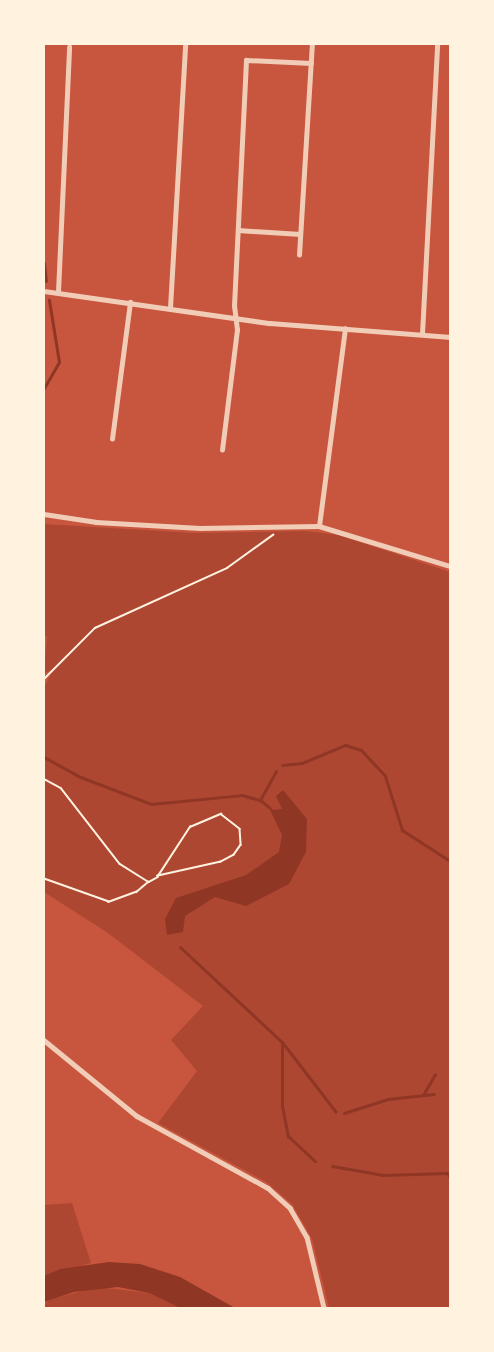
<!DOCTYPE html>
<html>
<head>
<meta charset="utf-8">
<style>
  body { margin:0 }
  #map { position:relative; width:494px; height:1352px; overflow:hidden; background:#c8553d; font-family:Lora,serif }
  div>[style] { position:absolute }
  [style*='--x'] { left:calc(var(--x)*1px); top:calc(var(--y)*1px); width:calc(var(--w)*1px); rotate:calc(var(--a)*1deg) }
  .green>* { inset:0; background:#ae4732 }
  .water>* { inset:0; background:#8f3625 }
  .stream>* { height:3px; margin:-1.5px; padding:0 1.5px; transform-origin:1.5px; border-radius:1.5px; background:#8f3625 }
  .path>* { height:1.5px; margin:-0.75px; padding:0 0.75px; transform-origin:0.75px; border-radius:0.75px; background:#fff3e0 }
  .minor>* { height:4.5px; margin:-2.25px; padding:0 2.25px; transform-origin:2.25px; border-radius:2.25px; background:#f1ccb7 }
  span { translate:-50% -50%; white-space:nowrap; text-align:center; line-height:1.15; -webkit-text-stroke:4.5px #fff3e0; paint-order:stroke }
  .frame { position:absolute; inset:0; border:45px solid #fff3e0; pointer-events:none }
</style>
</head>
<body>
<div id="map">
  <div class="green">
    <i style="clip-path:polygon(44px 524px,195px 533px,305px 531px,339px 535px,450px 572px,450px 1308px,329px 1308px,312px 1239px,292px 1204px,266px 1182px,158px 1123px,197px 1071px,171px 1040px,203px 1006px,108px 933px,44px 892px,44px 688px,53px 669px,44px 674px,47px 636px,44px 635px)"></i>
    <i style="clip-path:polygon(72px 1203px,91px 1263px,44px 1276px,44px 1205px)"></i>
    <i style="clip-path:polygon(98px 1287px,149px 1293px,180px 1308px,44px 1308px,48px 1300px)"></i>
  </div>
  <div class="water">
    <i style="clip-path:polygon(283px 790px,307px 819px,306px 852px,289px 884px,246px 906px,215px 897px,185px 916px,183px 932px,167px 935px,165px 919px,176px 898px,246px 875px,279px 852px,282px 835px,270px 810px,282px 809px,276px 796px)"></i>
    <i style="clip-path:polygon(109px 1262px,140px 1264px,180px 1277px,235px 1308px,180px 1308px,149px 1293px,118px 1287px,74px 1292px,44px 1302px,44px 1276px,60px 1269px)"></i>
  </div>
  <div class="stream">
    <i style="--x:44;--y:263;--w:18;--a:84"></i>
    <i style="--x:44;--y:388;--w:30;--a:-60"></i>
    <i style="--x:59;--y:362;--w:63;--a:-99.2"></i>
    <i style="--x:44;--y:757;--w:39;--a:29"></i>
    <i style="--x:78;--y:776;--w:78;--a:21"></i>
    <i style="--x:151;--y:804;--w:91;--a:-5.6"></i>
    <i style="--x:242;--y:795;--w:19;--a:16"></i>
    <i style="--x:260;--y:800;--w:13;--a:39"></i>
    <i style="--x:282;--y:765;--w:20;--a:-6"></i>
    <i style="--x:302;--y:763;--w:47;--a:-22.7"></i>
    <i style="--x:345;--y:745;--w:17;--a:17"></i>
    <i style="--x:361;--y:750;--w:35;--a:47"></i>
    <i style="--x:385;--y:776;--w:57;--a:72.5"></i>
    <i style="--x:402;--y:830;--w:57;--a:32.9"></i>
    <i style="--x:260;--y:800;--w:33;--a:-61"></i>
    <i style="--x:180;--y:947;--w:139;--a:43"></i>
    <i style="--x:282;--y:1042;--w:64;--a:90"></i>
    <i style="--x:282;--y:1106;--w:31;--a:79"></i>
    <i style="--x:288;--y:1136;--w:37;--a:43"></i>
    <i style="--x:282;--y:1042;--w:88;--a:52.4"></i>
    <i style="--x:423;--y:1095;--w:24;--a:-60"></i>
    <i style="--x:344;--y:1113;--w:46;--a:-17.7"></i>
    <i style="--x:388;--y:1099;--w:46;--a:-6.2"></i>
    <i style="--x:332;--y:1166;--w:52;--a:10"></i>
    <i style="--x:383;--y:1175;--w:64;--a:-1.8"></i>
    <i style="--x:447;--y:1173;--w:5;--a:53"></i>
  </div>
  <div class="path">
    <i style="--x:44;--y:679;--w:72;--a:-45"></i>
    <i style="--x:95;--y:628;--w:145;--a:-24.4"></i>
    <i style="--x:227;--y:568;--w:57;--a:-35.7"></i>
    <i style="--x:44;--y:779;--w:19;--a:28"></i>
    <i style="--x:61;--y:788;--w:96;--a:52.2"></i>
    <i style="--x:120;--y:864;--w:34;--a:32"></i>
    <i style="--x:149;--y:882;--w:16;--a:140"></i>
    <i style="--x:137;--y:892;--w:30;--a:160"></i>
    <i style="--x:109;--y:902;--w:69;--a:-160.5"></i>
    <i style="--x:221;--y:814;--w:24;--a:38"></i>
    <i style="--x:240;--y:829;--w:16;--a:86"></i>
    <i style="--x:241;--y:845;--w:12;--a:125"></i>
    <i style="--x:234;--y:855;--w:15;--a:152"></i>
    <i style="--x:221;--y:862;--w:65;--a:167.5"></i>
    <i style="--x:158;--y:876;--w:59;--a:-56.9"></i>
    <i style="--x:190;--y:827;--w:34;--a:-23"></i>
    <i style="--x:149;--y:882;--w:10;--a:-29"></i>
  </div>
  <div class="minor">
    <i style="--x:238;--y:230;--w:62;--a:3.7"></i>
    <i style="--x:299;--y:255;--w:211;--a:-86.5"></i>
    <i style="--x:44;--y:291;--w:228;--a:8.1"></i>
    <i style="--x:270;--y:323;--w:181;--a:4.4"></i>
    <i style="--x:58;--y:292;--w:245;--a:-87.4"></i>
    <i style="--x:170;--y:308;--w:264;--a:-86.7"></i>
    <i style="--x:422;--y:334;--w:290;--a:-87"></i>
    <i style="--x:112;--y:439;--w:138;--a:-82.5"></i>
    <i style="--x:222;--y:450;--w:121;--a:-82.9"></i>
    <i style="--x:237;--y:330;--w:24;--a:-97"></i>
    <i style="--x:234;--y:306;--w:246;--a:-87.2"></i>
    <i style="--x:246;--y:60;--w:65;--a:2.6"></i>
    <i style="--x:44;--y:514;--w:53;--a:8.7"></i>
    <i style="--x:96;--y:522;--w:104;--a:3.3"></i>
    <i style="--x:200;--y:528;--w:119;--a:-1"></i>
    <i style="--x:319;--y:526;--w:137;--a:17"></i>
    <i style="--x:319;--y:526;--w:199;--a:-82.5"></i>
    <i style="--x:44;--y:1040;--w:120;--a:39.3"></i>
    <i style="--x:137;--y:1116;--w:149;--a:28.8"></i>
    <i style="--x:268;--y:1188;--w:30;--a:42"></i>
    <i style="--x:290;--y:1208;--w:34;--a:60"></i>
    <i style="--x:307;--y:1237;--w:73;--a:76.5"></i>
  </div>
  <div class="frame"></div>
</div>
</body>
</html>
